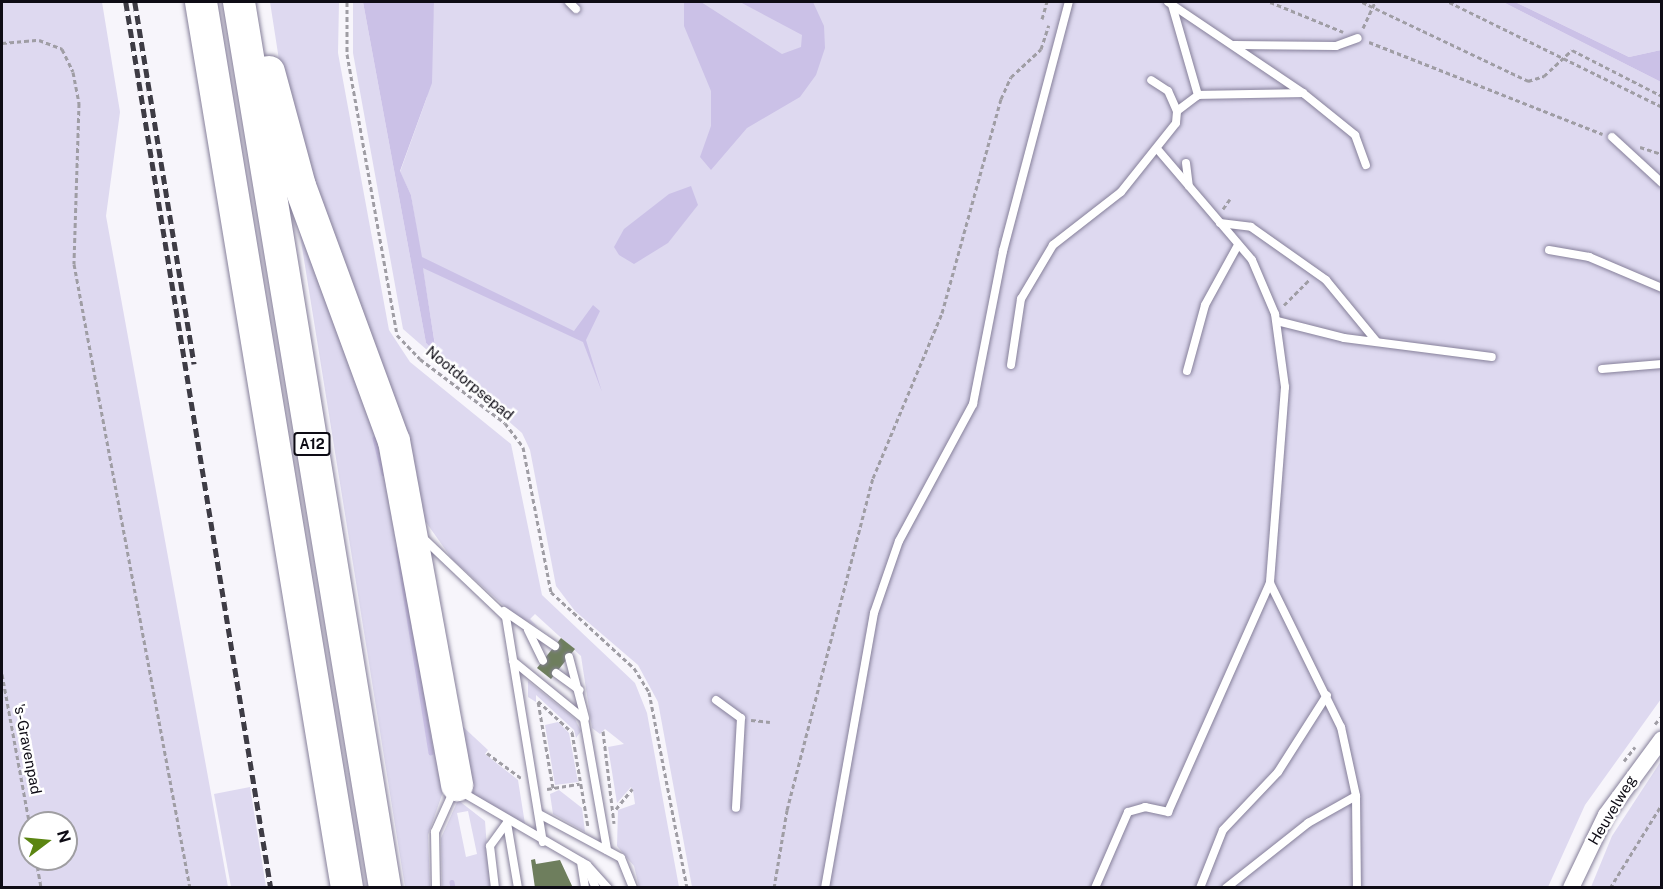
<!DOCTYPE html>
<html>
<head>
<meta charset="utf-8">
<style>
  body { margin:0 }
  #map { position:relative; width:1663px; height:889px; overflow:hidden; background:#f7f5fb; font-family:"Public Sans",sans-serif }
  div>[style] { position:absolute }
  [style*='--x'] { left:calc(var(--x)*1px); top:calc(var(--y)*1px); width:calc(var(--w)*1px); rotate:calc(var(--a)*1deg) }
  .green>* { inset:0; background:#ded9f0 }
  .water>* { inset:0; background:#cbc1e7 }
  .stream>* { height:4.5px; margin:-2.25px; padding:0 2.25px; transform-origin:2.25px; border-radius:2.25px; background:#cbc1e7 }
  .building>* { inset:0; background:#6e7e5d }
  .path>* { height:3px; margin-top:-1.5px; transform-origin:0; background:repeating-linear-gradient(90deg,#9f9da4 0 4.5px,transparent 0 7.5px) }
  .roads { filter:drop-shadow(0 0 2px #86809a) drop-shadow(0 0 2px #86809a) }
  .service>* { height:8px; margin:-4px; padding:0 4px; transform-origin:4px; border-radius:4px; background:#fff }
  .minor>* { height:16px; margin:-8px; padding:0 8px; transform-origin:8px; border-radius:8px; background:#fff }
  .motorway>* { height:32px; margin:-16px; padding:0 16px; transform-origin:16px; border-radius:16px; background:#fff }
  .rail>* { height:4.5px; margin-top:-2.25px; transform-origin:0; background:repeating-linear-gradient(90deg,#3e3c45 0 9px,transparent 0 13.5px) }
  span { translate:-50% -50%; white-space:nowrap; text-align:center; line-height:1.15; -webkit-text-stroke:5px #fff; paint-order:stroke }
  .shield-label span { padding:2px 4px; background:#fff; border:2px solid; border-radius:4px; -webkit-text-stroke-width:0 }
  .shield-label { font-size:14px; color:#0e0c15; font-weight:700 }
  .street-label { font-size:15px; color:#0e0c15 }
  .frame { position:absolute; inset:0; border:3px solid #0e0c15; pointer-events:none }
  .north { position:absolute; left:18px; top:811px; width:60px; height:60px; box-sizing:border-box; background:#fff; border:2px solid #9f9ea1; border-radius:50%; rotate:74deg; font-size:16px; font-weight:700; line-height:24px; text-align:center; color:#0e0c15 }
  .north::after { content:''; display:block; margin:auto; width:21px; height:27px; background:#5b8511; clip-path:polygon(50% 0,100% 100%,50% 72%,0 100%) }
</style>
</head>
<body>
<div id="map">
  <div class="green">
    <i style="clip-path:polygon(evenodd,2px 2px,102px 2px,120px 112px,106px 216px,228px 887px,2px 888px,2px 2px,30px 823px,66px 823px,66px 859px,30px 859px,30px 823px)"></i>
    <i style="clip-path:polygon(270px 2px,339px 2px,338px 53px,389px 330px,410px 362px,511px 444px,542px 595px,635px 683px,647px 713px,679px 887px,639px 887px,634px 866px,617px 846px,618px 810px,635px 804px,633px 791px,631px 787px,617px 803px,608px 747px,624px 744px,605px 729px,600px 734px,592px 728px,581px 656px,535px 614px,530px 619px,538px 627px,513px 614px,452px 559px,423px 518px,286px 105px)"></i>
    <i style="clip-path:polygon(353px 2px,363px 2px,426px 343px,436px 351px,411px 195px,400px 172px,427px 97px,434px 2px,1503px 2px,1661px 82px,1661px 699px,1585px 805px,1548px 887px,692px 887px,658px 702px,638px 665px,575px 611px,556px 586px,530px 450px,522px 433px,403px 329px,353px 53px)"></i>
    <i style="clip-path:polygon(1515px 2px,1661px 2px,1661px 50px,1629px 57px)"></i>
    <i style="clip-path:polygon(292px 185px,366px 373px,445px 786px,428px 835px,430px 887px,405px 887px)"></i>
    <i style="clip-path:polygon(431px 557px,460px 724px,488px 750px,485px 754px,518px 780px,525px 824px,470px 794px)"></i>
    <i style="clip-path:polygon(528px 681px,575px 719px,581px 731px,576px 738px,574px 730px,536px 695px,536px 702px,528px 697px)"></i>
    <i style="clip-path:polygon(558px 722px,569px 733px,578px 782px,555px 785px,545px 725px)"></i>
    <i style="clip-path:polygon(1661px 761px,1661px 887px,1591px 887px,1612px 836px)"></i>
    <i style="clip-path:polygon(250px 787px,266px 887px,231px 887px,214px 794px)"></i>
    <i style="clip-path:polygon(559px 790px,582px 808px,585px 832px,553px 814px,550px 794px)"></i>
    <i style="clip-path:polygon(evenodd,458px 800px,485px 821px,490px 887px,442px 887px,441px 838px,458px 800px,468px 811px,477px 854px,466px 857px,457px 813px,468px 811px)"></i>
  </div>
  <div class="water">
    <i style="clip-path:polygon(363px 2px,434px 2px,432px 83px,400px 171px,411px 195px,422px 257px,574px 331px,593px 305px,600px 311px,586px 340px,602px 392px,583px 342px,423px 268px,436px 352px,426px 343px)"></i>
    <i style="clip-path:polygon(684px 2px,701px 2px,782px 54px,801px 47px,802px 35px,740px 2px,813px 2px,824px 26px,825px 48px,816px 75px,800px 97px,747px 128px,711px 170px,700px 157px,711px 126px,711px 91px,684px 26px)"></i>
    <i style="clip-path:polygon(1503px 2px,1515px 2px,1629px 57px,1661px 50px,1661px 82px)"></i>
    <i style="clip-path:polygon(691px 186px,698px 205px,668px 243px,634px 264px,619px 255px,614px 247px,624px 229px,669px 194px)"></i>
  </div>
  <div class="stream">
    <i style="--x:375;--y:438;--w:36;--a:76"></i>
    <i style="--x:398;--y:549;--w:206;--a:80.8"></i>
    <i style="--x:452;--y:882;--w:6;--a:81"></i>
  </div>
  <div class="building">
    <i style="clip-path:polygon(561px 638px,575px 649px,551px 679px,537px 668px)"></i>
    <i style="clip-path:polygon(535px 859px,536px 864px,560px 860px,573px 888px,535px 888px,531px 860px)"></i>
  </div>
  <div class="path">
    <i style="--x:347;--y:2;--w:52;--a:90"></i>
    <i style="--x:347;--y:54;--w:285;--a:79.9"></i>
    <i style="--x:397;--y:335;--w:33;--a:46"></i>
    <i style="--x:420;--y:359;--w:106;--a:37"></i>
    <i style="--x:505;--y:423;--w:30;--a:53"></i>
    <i style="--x:523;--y:447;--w:148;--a:79.1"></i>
    <i style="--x:551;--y:592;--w:113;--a:42.5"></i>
    <i style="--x:634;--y:668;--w:28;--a:58"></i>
    <i style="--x:649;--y:692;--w:200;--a:79"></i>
    <i style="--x:1270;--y:2;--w:79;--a:22.3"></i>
    <i style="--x:1362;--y:2;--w:184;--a:25.4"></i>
    <i style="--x:1528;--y:81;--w:17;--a:-17"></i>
    <i style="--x:1544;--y:76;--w:38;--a:-43"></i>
    <i style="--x:1572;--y:50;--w:101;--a:27.1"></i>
    <i style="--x:1449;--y:2;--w:237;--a:26.2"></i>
    <i style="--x:1042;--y:19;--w:18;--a:-74"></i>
    <i style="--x:1363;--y:28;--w:29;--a:-65"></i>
    <i style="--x:1369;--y:42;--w:251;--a:21.5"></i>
    <i style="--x:2;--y:43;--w:37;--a:-5"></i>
    <i style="--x:39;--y:40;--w:25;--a:21"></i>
    <i style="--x:62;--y:49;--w:25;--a:64"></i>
    <i style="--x:73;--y:72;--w:32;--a:79"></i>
    <i style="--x:79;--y:103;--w:161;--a:91.8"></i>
    <i style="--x:74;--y:264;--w:635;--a:79.47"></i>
    <i style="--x:1640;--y:147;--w:23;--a:18"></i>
    <i style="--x:1223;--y:209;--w:12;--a:-55"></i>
    <i style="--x:1284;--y:305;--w:35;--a:-45"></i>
    <i style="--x:2;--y:674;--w:156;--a:79.6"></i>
    <i style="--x:751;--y:720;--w:19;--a:6"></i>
    <i style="--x:1655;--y:724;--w:11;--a:-49"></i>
    <i style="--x:603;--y:731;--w:93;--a:83.2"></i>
    <i style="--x:487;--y:753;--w:42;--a:36.3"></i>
    <i style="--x:1624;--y:761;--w:18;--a:-52"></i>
    <i style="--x:553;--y:788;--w:88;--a:-99.8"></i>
    <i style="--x:538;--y:701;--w:46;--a:42.4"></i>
    <i style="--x:572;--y:732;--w:96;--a:80.4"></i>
    <i style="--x:547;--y:789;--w:33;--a:-9"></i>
    <i style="--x:616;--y:809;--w:26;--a:-51"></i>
    <i style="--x:36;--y:859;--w:29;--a:80"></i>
    <i style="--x:774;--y:888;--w:79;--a:-80.5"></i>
    <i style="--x:787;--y:810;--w:343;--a:-75.5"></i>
    <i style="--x:873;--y:478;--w:179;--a:-67.3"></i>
    <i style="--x:942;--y:313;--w:222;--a:-74.6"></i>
    <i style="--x:1001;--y:99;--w:24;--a:-66"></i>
    <i style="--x:1011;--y:77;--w:41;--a:-43"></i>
    <i style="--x:1041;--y:49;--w:25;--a:-72"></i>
    <i style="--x:1610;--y:888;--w:99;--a:-58.2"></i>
  </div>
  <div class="roads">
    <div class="service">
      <i style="--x:569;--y:2;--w:10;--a:45"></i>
      <i style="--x:1168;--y:2;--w:163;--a:34"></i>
      <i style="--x:1303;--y:93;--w:67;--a:38.9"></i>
      <i style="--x:1355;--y:135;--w:32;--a:70"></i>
      <i style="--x:1172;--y:5;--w:94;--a:73.9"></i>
      <i style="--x:1234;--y:45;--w:102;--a:0.6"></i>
      <i style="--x:1336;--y:46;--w:23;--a:-20"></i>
      <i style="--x:1177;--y:111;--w:26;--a:-37"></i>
      <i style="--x:1198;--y:95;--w:105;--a:-1.1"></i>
      <i style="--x:1612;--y:137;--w:68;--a:42.6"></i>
      <i style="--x:1159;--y:151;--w:143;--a:49.5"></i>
      <i style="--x:1252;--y:260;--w:59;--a:66.9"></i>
      <i style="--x:1275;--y:314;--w:74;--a:82.2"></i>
      <i style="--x:1285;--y:387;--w:197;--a:94.4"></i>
      <i style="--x:1270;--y:583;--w:161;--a:63.8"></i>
      <i style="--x:1341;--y:727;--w:71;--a:77.7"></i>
      <i style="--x:1356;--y:796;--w:92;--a:89.4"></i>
      <i style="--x:1186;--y:163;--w:23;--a:83"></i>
      <i style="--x:1220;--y:223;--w:31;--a:7"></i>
      <i style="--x:1251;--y:227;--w:92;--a:35.2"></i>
      <i style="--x:1326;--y:280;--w:80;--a:50.6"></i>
      <i style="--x:1549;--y:250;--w:41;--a:9.9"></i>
      <i style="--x:1589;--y:257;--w:79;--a:23"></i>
      <i style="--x:1277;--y:321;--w:69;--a:14.2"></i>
      <i style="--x:1344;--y:338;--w:149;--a:7.3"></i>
      <i style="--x:1011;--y:365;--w:67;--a:-81.4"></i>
      <i style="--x:1021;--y:299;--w:63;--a:-59.3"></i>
      <i style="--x:1053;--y:245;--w:86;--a:-37.9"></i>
      <i style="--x:1121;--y:192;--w:88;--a:-51.4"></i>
      <i style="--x:1176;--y:123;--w:12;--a:-85"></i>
      <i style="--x:1177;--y:111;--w:22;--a:-114"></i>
      <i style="--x:1168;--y:91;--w:20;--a:-147"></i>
      <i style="--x:1602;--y:369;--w:60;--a:-4.8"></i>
      <i style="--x:1187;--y:371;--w:68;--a:-74.7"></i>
      <i style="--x:1205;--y:305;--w:68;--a:-61.2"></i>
      <i style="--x:423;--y:538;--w:115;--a:43.6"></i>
      <i style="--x:506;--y:617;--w:228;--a:80.7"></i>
      <i style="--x:504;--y:611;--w:62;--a:34.5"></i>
      <i style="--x:528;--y:630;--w:34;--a:64"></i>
      <i style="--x:569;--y:657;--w:63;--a:75.3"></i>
      <i style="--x:513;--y:661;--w:92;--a:39.2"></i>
      <i style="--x:584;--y:719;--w:133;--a:80"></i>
      <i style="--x:556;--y:673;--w:29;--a:36"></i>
      <i style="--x:716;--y:700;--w:31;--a:36"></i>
      <i style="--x:741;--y:718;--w:90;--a:93.2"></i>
      <i style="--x:460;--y:791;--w:147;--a:30.2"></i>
      <i style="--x:587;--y:865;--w:31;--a:48"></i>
      <i style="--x:539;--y:814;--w:93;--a:28.2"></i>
      <i style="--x:621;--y:858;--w:32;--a:68"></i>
      <i style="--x:581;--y:862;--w:26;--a:81"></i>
      <i style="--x:587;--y:868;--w:22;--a:66"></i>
      <i style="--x:436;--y:888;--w:56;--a:-91"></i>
      <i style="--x:435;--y:832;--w:46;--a:-65.7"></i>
      <i style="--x:495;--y:888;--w:42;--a:-96.8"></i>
      <i style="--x:490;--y:846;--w:29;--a:-54"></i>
      <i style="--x:507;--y:823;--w:66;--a:80.4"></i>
      <i style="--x:825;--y:888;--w:279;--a:-79.9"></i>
      <i style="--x:874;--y:613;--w:76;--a:-70.9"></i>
      <i style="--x:899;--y:541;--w:156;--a:-61.6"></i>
      <i style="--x:973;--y:404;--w:156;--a:-78.9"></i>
      <i style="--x:1003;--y:251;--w:258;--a:-75.2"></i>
      <i style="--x:1095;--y:888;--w:83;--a:-66.5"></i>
      <i style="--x:1128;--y:812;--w:18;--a:-16"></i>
      <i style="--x:1145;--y:807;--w:24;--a:12"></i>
      <i style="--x:1168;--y:812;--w:251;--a:-66"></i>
      <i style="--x:1200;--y:888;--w:62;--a:-68.4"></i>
      <i style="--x:1223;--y:830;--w:80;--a:-46.5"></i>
      <i style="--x:1278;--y:772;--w:91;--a:-57.5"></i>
      <i style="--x:1226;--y:888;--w:105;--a:-38.4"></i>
      <i style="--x:1308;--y:823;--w:55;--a:-29.4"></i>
    </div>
    <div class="minor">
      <i style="--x:1571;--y:888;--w:81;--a:-64.4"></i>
      <i style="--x:1606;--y:815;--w:94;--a:-53.6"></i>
    </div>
    <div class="motorway">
      <i style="--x:201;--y:2;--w:898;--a:80.64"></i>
      <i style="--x:239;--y:2;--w:898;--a:80.64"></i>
      <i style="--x:269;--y:72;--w:118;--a:74.8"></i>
      <i style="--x:300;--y:186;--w:272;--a:69.8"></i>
      <i style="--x:394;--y:441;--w:350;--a:79.6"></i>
    </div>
  </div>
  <div class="rail">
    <i style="--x:126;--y:2;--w:898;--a:80.71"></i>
    <i style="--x:135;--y:2;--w:367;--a:80.7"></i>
  </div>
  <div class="shield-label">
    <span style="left:312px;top:444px">A12</span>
  </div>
  <div class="street-label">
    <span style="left:470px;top:383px;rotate:39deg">Nootdorpsepad</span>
    <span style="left:28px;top:749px;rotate:79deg">'s-Gravenpad</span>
    <span style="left:1612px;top:810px;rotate:-59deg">Heuvelweg</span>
  </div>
  <div class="frame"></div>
  <div class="north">N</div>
</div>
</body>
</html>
